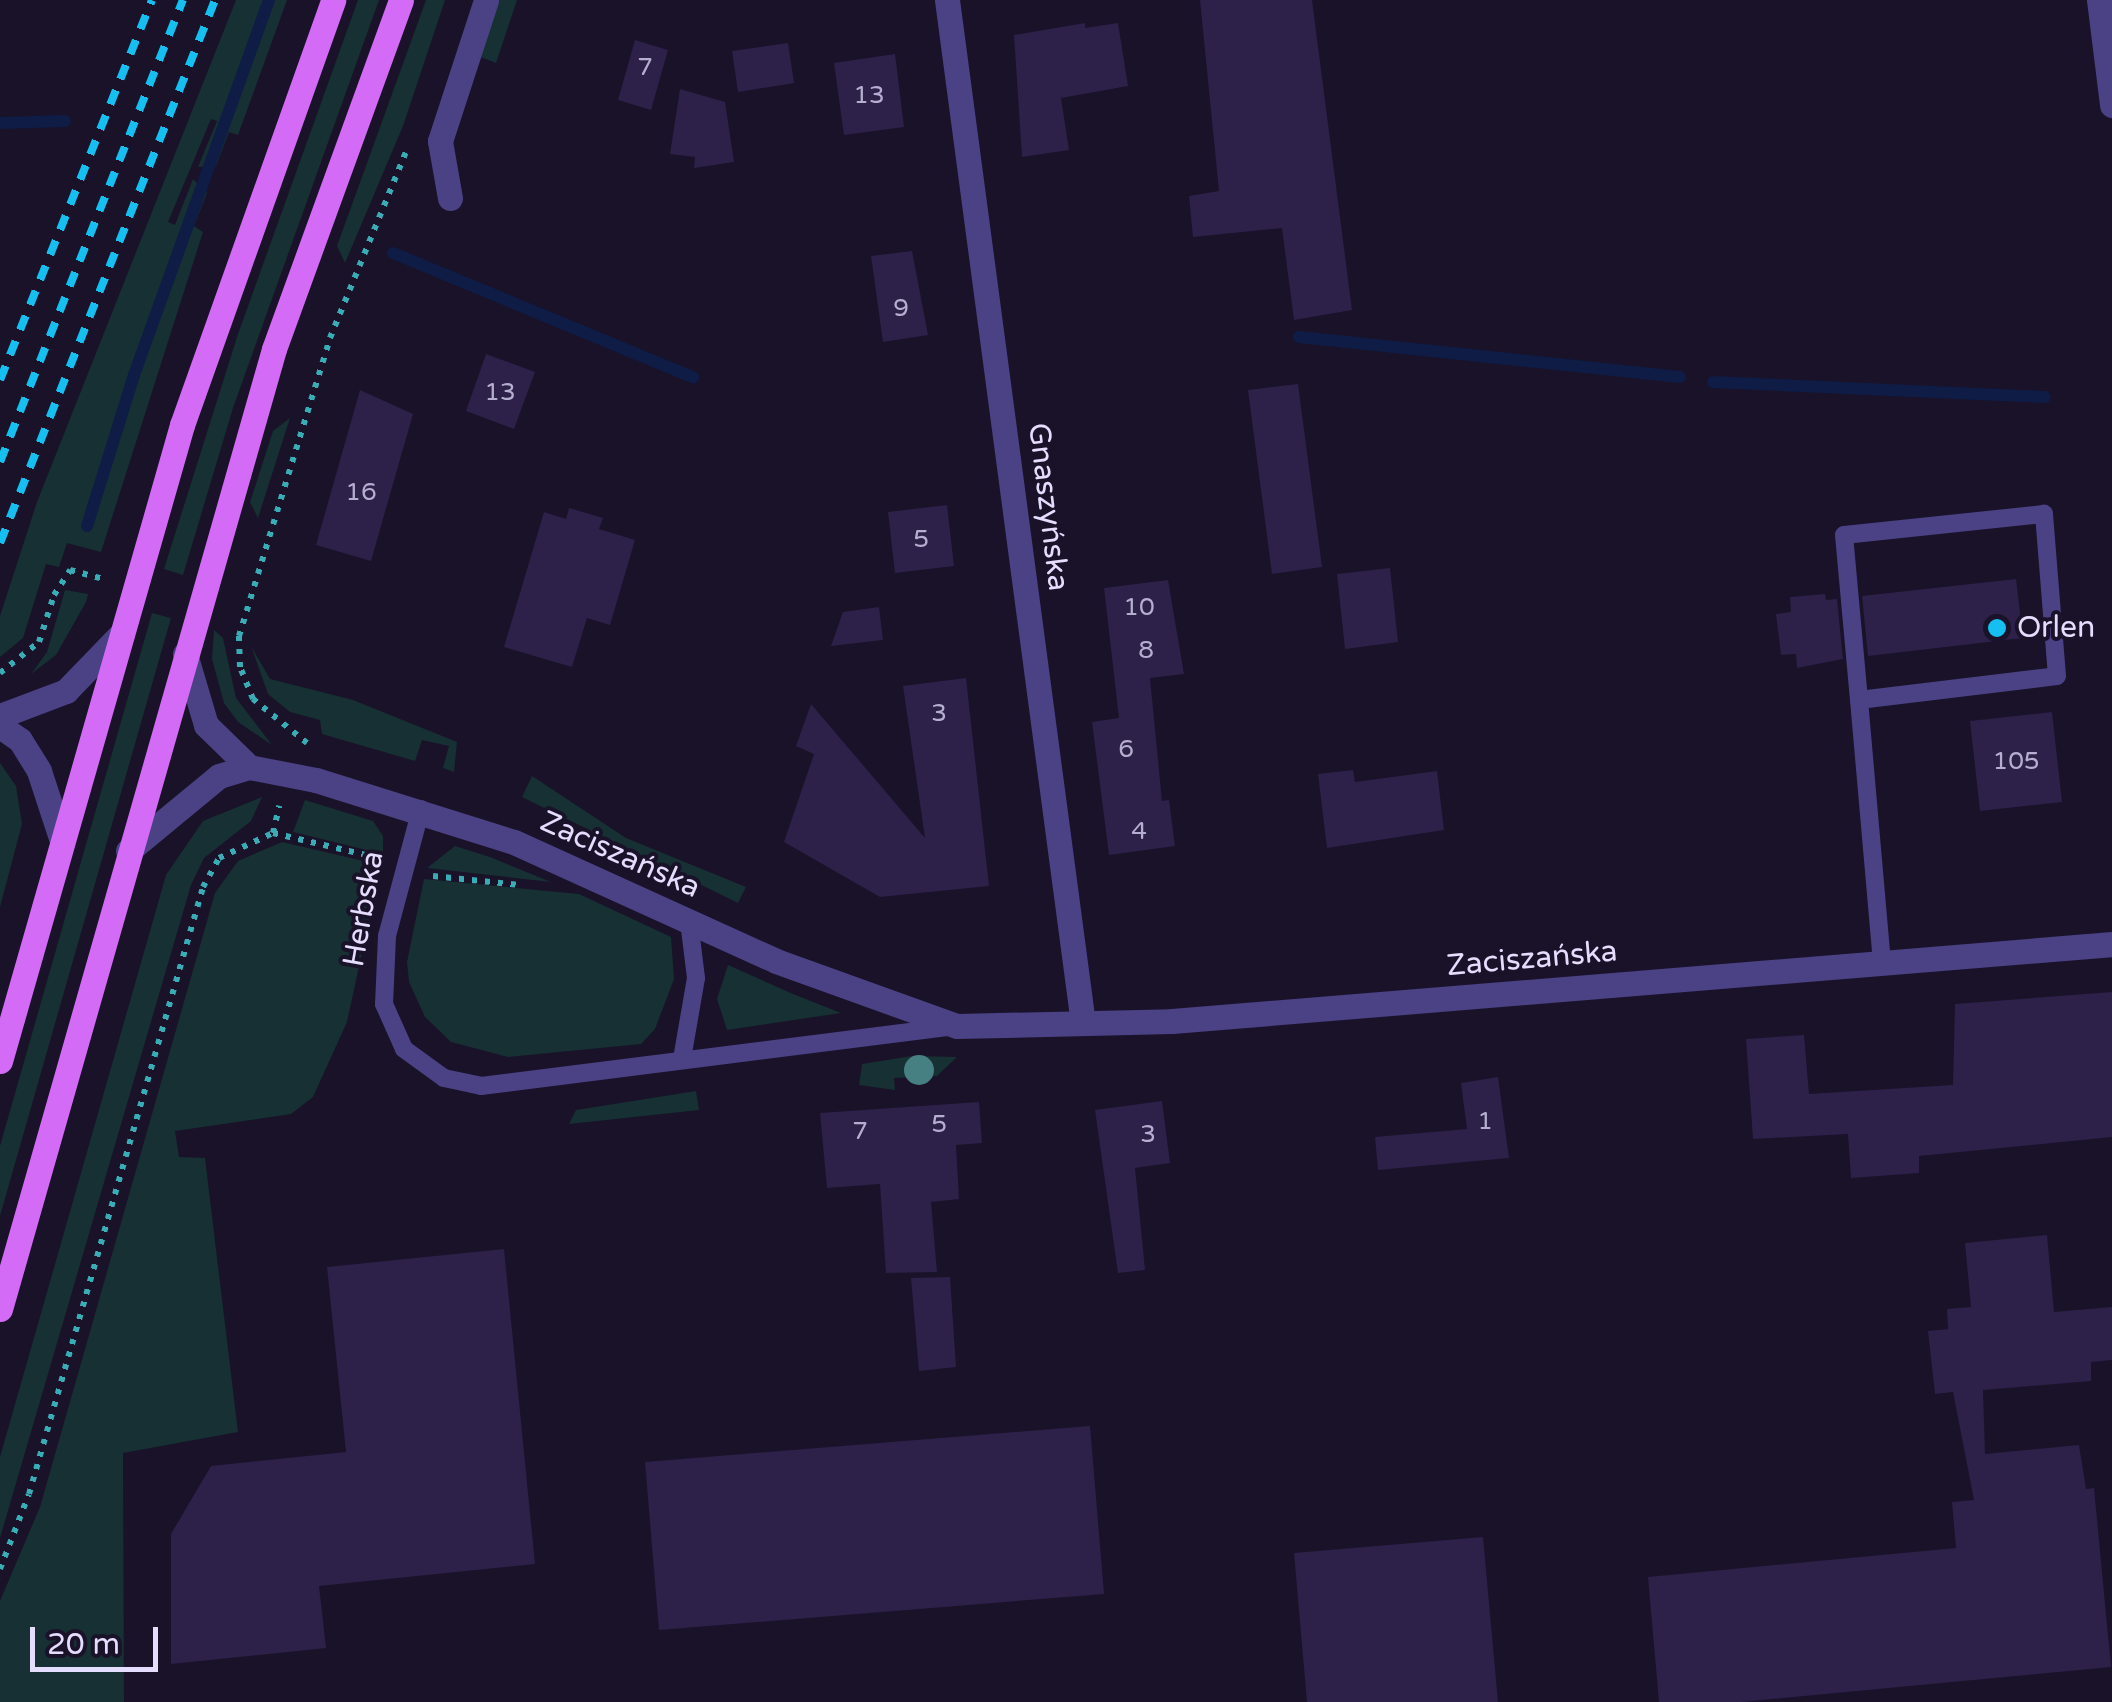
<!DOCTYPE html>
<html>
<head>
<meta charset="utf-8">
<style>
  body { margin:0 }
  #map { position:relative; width:2112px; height:1702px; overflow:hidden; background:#191229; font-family:"Varela Round",sans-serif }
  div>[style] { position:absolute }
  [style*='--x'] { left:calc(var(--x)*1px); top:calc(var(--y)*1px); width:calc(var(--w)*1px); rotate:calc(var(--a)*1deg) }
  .green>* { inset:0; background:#163033 }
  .stream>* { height:12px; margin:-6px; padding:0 6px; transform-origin:6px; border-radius:6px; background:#0f1c46 }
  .building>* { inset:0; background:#2d2049 }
  .path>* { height:6px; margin-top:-3px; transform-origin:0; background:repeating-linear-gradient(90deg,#39adb5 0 5px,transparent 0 13px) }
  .service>* { height:18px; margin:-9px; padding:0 9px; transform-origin:9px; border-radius:9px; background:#4b4185 }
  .minor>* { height:25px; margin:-12.5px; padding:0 12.5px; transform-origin:12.5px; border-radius:12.5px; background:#4b4185 }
  .tertiary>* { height:25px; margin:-12.5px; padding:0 12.5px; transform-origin:12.5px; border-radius:12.5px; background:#4b4185 }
  .primary>* { height:25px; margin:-12.5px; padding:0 12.5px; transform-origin:12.5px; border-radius:12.5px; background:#d36bf6 }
  .rail>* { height:8px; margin-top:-4px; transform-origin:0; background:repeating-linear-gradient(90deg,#15c0f1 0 15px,transparent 0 27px) }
  .trees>* { width:30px; height:30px; margin:-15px; border-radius:50%; background:#478083 }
  .dots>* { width:28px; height:28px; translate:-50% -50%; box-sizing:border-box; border:5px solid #191229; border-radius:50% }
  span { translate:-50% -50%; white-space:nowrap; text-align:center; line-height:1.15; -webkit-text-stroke:8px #191229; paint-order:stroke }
  .number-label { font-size:25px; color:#b6aed0 }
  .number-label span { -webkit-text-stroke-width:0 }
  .street-label { font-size:30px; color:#e4ddfd }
  .poi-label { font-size:30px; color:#e4ddfd }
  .left { translate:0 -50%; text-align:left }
  .scale { position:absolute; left:30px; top:1627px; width:128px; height:45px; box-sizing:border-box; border:5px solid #e4ddfd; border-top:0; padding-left:12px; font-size:30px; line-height:35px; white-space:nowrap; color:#e4ddfd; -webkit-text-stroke:8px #191229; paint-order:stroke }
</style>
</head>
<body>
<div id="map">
  <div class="green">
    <i style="clip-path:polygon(236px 0,287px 0,238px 135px,229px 132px,216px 166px,198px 167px,217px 121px,211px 119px,168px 222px,175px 225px,193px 179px,207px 193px,194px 226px,203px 232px,101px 552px,67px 543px,59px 567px,46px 564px,23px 638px,0 657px,0 616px,37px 502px)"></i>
    <i style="clip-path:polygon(358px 0,379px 0,233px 408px,183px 575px,164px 569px,238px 334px)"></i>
    <i style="clip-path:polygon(426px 0,445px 0,403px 126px,345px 263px,337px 246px)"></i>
    <i style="clip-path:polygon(497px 0,517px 0,496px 63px,478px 56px)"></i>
    <i style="clip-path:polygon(290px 418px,258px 518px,250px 502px,273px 431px)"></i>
    <i style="clip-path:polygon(65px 590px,88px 594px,86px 602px,56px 655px,31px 674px,47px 652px)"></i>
    <i style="clip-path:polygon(152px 613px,171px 618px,0 1216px,0 1146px)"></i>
    <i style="clip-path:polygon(214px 630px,223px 638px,236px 698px,272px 745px,238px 722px,224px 703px,212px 659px)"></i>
    <i style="clip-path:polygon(251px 646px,270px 679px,353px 700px,457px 742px,454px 772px,443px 768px,449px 746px,422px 740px,415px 761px,322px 734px,320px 720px,290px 712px,268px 694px)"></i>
    <i style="clip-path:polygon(0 763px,16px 786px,22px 824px,0 907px)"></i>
    <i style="clip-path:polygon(532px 776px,626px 838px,746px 887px,738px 903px,522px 797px)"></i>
    <i style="clip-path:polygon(262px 797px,251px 821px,204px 858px,191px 885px,0 1538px,0 1457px,166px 875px,203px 821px)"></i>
    <i style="clip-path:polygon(305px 800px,373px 821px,383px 836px,383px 854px,293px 832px)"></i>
    <i style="clip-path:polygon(282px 842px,381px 865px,347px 1022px,313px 1097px,291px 1114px,175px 1131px,179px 1157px,205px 1158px,238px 1432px,123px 1453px,124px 1702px,0 1702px,0 1601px,40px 1507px,215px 893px,238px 861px)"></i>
    <i style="clip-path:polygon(455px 846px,490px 857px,551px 882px,427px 868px)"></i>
    <i style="clip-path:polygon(424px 879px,579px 894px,671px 937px,674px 979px,655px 1029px,641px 1044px,508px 1057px,451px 1042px,425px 1017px,409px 982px,407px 962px)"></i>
    <i style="clip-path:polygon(728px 965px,793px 994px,841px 1013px,727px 1030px,717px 999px)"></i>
    <i style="clip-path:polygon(912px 1056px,957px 1057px,937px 1076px,894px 1078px,895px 1090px,859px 1085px,862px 1064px)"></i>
    <i style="clip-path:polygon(696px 1091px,699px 1110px,569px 1124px,576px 1110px)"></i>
  </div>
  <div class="stream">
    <i style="--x:0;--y:123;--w:65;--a:-1.8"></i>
    <i style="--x:393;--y:253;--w:325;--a:22.5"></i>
    <i style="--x:1299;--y:337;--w:383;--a:6"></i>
    <i style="--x:1713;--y:382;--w:332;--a:2.6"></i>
    <i style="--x:87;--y:526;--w:158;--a:-72.7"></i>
    <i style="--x:134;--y:375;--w:399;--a:-70.2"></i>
  </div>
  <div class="building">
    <i style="clip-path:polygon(1200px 0,1312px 0,1352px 310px,1294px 320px,1282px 228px,1193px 237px,1189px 196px,1219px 191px)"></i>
    <i style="clip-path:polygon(1085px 23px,1085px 28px,1118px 23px,1128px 86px,1061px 98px,1069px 150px,1022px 157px,1014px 35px)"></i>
    <i style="clip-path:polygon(635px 40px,668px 50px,651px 110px,618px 100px)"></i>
    <i style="clip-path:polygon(788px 43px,794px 83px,738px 92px,732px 51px)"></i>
    <i style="clip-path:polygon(895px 54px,904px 127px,844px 135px,834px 63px)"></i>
    <i style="clip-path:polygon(680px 89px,725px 102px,734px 162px,694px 168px,695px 157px,670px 154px)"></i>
    <i style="clip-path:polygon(912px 251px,928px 335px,883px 342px,871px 256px)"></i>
    <i style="clip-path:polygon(486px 354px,535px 372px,514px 429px,466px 411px)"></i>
    <i style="clip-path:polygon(1298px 384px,1322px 567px,1272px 574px,1248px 390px)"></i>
    <i style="clip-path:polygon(360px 390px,413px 414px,371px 561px,316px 545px)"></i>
    <i style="clip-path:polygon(947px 505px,954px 566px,895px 573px,888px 512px)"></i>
    <i style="clip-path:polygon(569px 508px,603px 518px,599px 529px,635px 540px,610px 625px,587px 618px,572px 667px,504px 647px,544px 512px,566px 519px)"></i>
    <i style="clip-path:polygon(1390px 568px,1398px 642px,1345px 649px,1337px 574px)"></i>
    <i style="clip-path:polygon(2016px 579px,2023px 638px,1868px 656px,1862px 596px)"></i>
    <i style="clip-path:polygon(1168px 580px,1184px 674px,1150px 678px,1162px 801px,1169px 800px,1175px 846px,1109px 855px,1092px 722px,1119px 718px,1104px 588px)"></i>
    <i style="clip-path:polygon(1825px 594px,1826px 600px,1837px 599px,1843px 659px,1797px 668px,1796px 654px,1781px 655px,1776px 614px,1791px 612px,1790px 597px)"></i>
    <i style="clip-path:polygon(879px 607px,883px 640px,831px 646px,843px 612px)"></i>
    <i style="clip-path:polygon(966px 678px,989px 886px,880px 897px,784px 842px,814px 754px,796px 746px,811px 704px,925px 838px,903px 686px)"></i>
    <i style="clip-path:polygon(2052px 712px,2062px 802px,1980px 811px,1970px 721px)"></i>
    <i style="clip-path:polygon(1353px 770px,1355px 782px,1437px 771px,1444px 830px,1327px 848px,1318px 774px)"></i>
    <i style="clip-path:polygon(2112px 992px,2112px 1137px,1919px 1156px,1919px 1173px,1851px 1178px,1848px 1134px,1753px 1139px,1746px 1039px,1804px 1035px,1809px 1094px,1953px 1085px,1955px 1004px)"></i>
    <i style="clip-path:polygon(1498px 1077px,1509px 1158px,1378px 1170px,1375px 1137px,1467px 1129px,1461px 1083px)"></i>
    <i style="clip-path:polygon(1162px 1101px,1170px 1163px,1135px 1168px,1145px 1270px,1118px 1273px,1095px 1110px)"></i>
    <i style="clip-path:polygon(979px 1102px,982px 1143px,956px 1145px,959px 1199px,931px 1202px,937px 1272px,886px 1273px,880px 1184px,827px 1188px,820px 1113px)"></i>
    <i style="clip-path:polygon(2047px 1235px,2054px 1312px,2112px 1307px,2112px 1360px,2091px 1362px,2091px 1381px,1983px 1390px,1985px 1454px,2079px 1445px,2086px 1489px,2094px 1488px,2111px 1667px,1741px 1702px,1659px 1702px,1648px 1577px,1956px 1548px,1952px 1502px,1974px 1500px,1953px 1392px,1935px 1394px,1928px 1331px,1948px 1329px,1947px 1309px,1971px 1307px,1965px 1243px)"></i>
    <i style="clip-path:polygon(504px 1249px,535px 1564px,319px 1586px,326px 1648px,171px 1664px,171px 1534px,211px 1466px,346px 1452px,327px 1267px)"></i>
    <i style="clip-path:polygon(950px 1277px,956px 1367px,919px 1371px,911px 1278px)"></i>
    <i style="clip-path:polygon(1090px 1426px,1104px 1594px,659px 1630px,645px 1462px)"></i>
    <i style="clip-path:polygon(1483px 1537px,1498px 1702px,1307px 1702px,1294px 1553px)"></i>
  </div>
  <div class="path">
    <i style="--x:0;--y:673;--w:50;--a:-38.5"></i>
    <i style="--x:39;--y:642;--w:49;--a:-72.3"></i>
    <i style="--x:54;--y:595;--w:30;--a:-57"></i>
    <i style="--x:70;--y:570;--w:38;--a:15"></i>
    <i style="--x:307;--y:743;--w:70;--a:-140.8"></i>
    <i style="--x:253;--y:699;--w:35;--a:-112"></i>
    <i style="--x:240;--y:667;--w:31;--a:-92"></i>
    <i style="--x:239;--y:636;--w:312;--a:-73"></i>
    <i style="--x:330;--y:338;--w:201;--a:-67.8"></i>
    <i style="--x:273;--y:833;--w:109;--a:13.3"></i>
    <i style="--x:433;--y:876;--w:87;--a:5.9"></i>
    <i style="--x:0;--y:1569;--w:80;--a:-68.9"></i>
    <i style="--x:29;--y:1494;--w:631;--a:-74"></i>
    <i style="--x:203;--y:887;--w:33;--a:-61"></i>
    <i style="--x:219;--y:858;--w:60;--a:-24.8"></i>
    <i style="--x:273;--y:833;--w:28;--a:-77"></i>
  </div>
  <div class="service">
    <i style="--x:1859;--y:700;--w:199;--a:-6.9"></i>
    <i style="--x:2057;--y:676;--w:163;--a:-94.6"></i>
    <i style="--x:2044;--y:514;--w:201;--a:174"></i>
    <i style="--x:1844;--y:535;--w:166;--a:84.8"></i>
    <i style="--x:1859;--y:700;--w:264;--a:85"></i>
    <i style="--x:421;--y:809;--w:131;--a:105"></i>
    <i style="--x:387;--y:936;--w:68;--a:92.5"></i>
    <i style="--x:384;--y:1004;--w:49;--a:66"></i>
    <i style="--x:404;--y:1049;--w:49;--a:35.9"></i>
    <i style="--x:444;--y:1078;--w:38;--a:12"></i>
    <i style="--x:481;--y:1086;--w:472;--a:-7.2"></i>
    <i style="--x:682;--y:1059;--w:82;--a:-80.2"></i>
    <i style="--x:696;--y:978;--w:57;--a:-97"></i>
  </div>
  <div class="minor">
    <i style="--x:947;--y:0;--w:1032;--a:82.43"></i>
    <i style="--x:450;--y:198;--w:58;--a:-100"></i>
    <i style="--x:440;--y:141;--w:148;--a:-71.9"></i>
  </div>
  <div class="tertiary">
    <i style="--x:2099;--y:0;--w:106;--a:82.9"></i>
    <i style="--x:185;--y:654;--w:74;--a:73.5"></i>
    <i style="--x:206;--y:725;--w:60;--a:44.3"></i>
    <i style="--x:0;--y:716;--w:71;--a:-20.7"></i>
    <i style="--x:66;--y:691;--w:78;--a:-46"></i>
    <i style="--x:0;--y:726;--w:24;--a:35"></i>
    <i style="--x:20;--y:740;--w:36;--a:58"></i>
    <i style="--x:39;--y:771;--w:74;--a:71.8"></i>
    <i style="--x:128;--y:851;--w:118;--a:-39.5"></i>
    <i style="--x:219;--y:776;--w:31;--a:-17"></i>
    <i style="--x:249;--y:767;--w:68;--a:11"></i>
    <i style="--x:316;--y:780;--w:207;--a:17.4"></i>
    <i style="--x:514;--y:842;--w:288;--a:24.4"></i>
    <i style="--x:776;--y:961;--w:192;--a:19.8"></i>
    <i style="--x:957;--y:1026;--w:215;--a:-1.3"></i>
    <i style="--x:1172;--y:1021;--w:943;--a:-4.68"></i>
  </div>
  <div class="primary">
    <i style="--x:0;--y:1061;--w:662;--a:-74.03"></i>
    <i style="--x:182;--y:425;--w:451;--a:-70.4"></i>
    <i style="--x:0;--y:1309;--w:998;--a:-74.07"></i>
    <i style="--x:274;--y:349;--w:371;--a:-70"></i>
  </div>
  <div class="rail">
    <i style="--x:0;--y:380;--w:409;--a:-68.2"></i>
    <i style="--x:0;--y:462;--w:497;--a:-68.4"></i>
    <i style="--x:0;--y:543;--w:584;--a:-68.4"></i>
  </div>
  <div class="trees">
    <i style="left:919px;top:1070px"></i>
  </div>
  <div class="dots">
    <i style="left:1997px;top:628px;background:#15c0f1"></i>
  </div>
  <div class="number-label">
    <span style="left:645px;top:67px">7</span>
    <span style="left:869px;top:95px">13</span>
    <span style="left:901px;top:308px">9</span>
    <span style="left:500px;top:392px">13</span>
    <span style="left:361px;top:492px">16</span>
    <span style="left:921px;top:539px">5</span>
    <span style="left:1139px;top:607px">10</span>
    <span style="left:1146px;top:650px">8</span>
    <span style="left:939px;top:713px">3</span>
    <span style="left:1126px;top:749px">6</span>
    <span style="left:2016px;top:761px">105</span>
    <span style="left:1139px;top:831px">4</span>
    <span style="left:1485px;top:1121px">1</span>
    <span style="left:939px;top:1124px">5</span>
    <span style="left:860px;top:1131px">7</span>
    <span style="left:1148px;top:1134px">3</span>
  </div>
  <div class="street-label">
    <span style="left:1048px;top:507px;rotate:83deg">Gnaszyńska</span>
    <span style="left:620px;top:855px;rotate:24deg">Zaciszańska</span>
    <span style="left:364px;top:909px;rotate:-80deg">Herbska</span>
    <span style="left:1532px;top:959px;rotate:-5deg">Zaciszańska</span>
  </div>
  <div class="poi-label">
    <span class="left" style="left:2017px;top:628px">Orlen</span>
  </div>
  <div class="scale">20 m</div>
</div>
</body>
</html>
